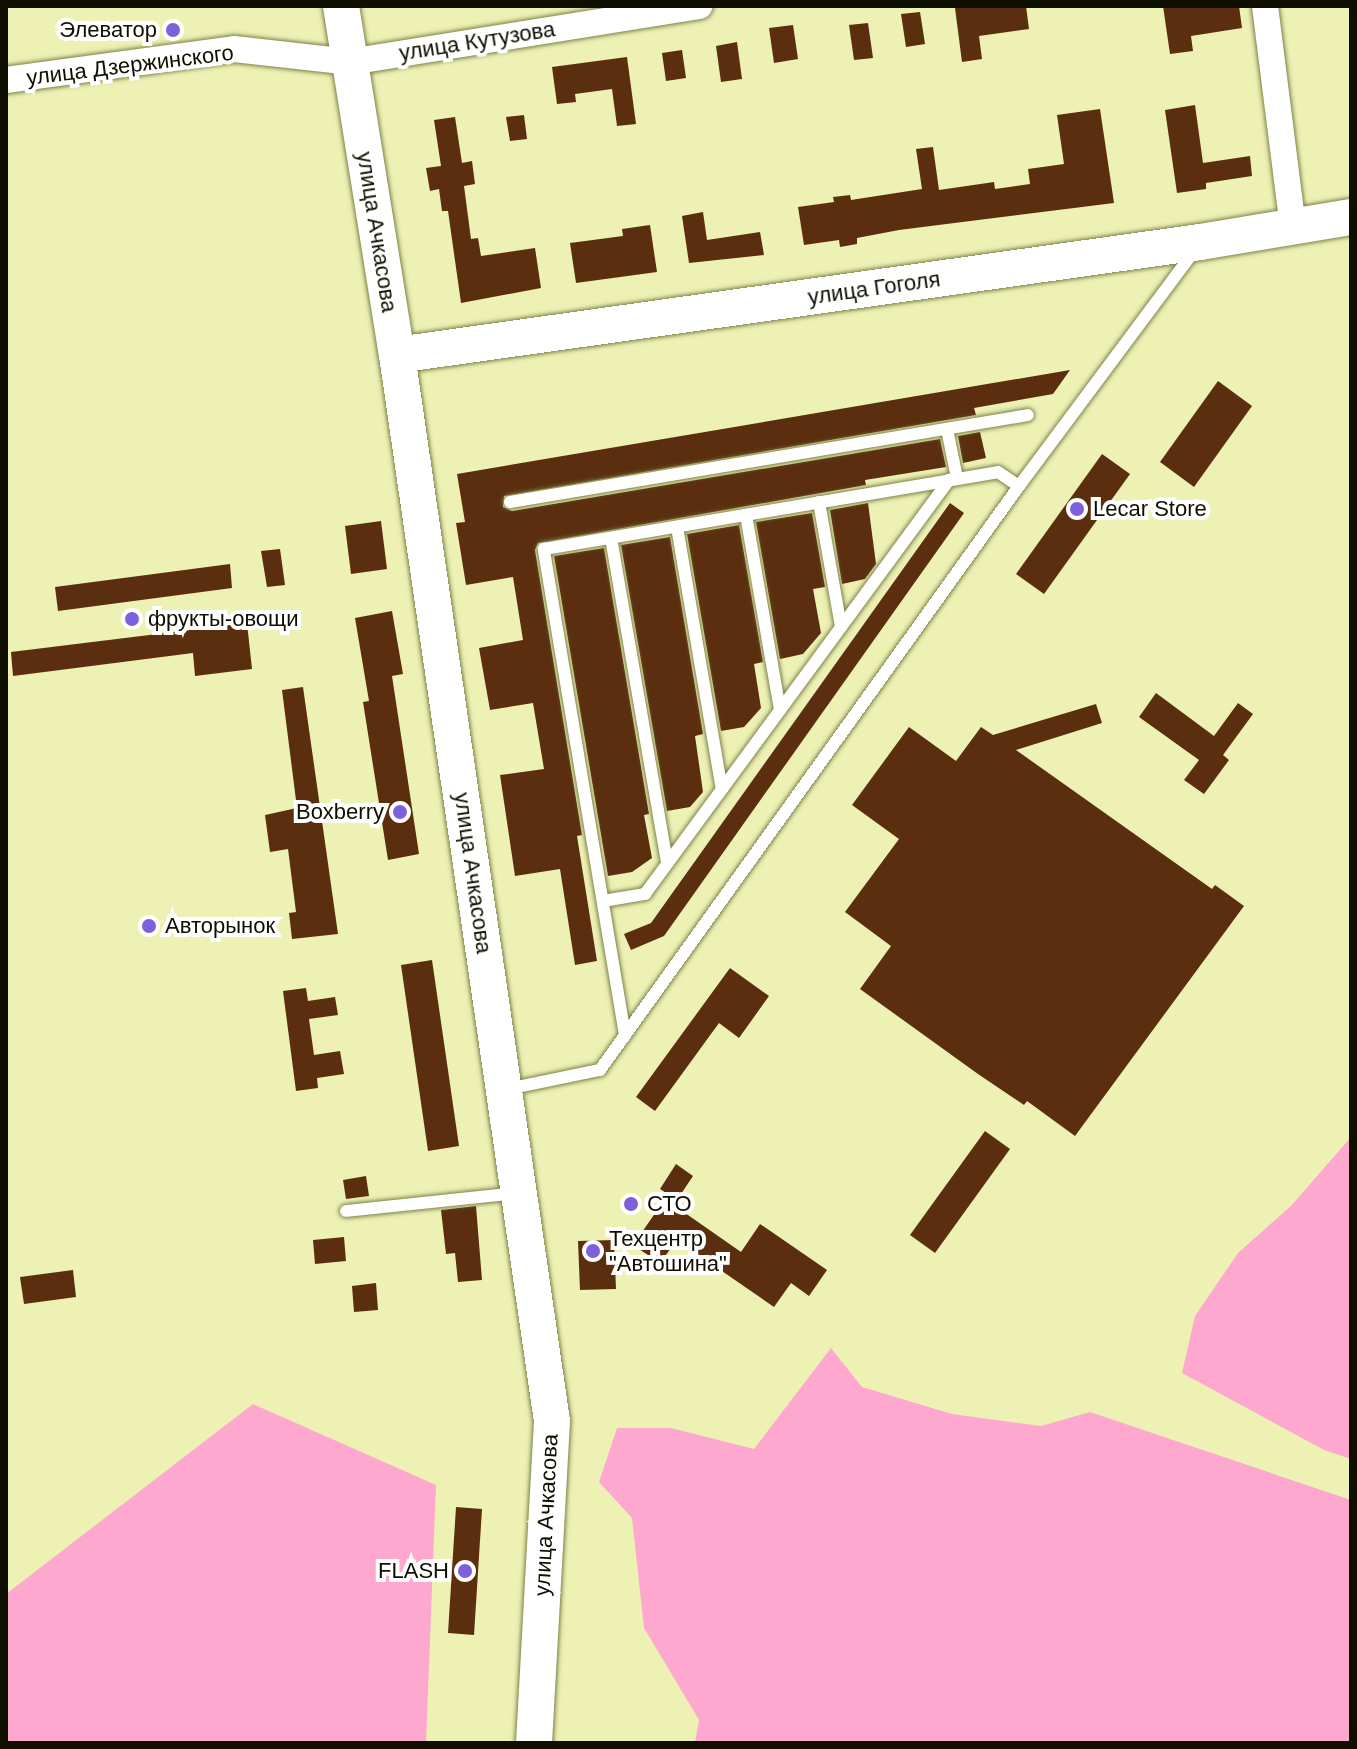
<!DOCTYPE html>
<html>
<head>
<meta charset="utf-8">
<style>
  body { margin:0 }
  #map { position:relative; width:1357px; height:1749px; overflow:hidden; background:#edf1b4; font-family:Arial,sans-serif }
  div>[style] { position:absolute }
  [style*='--x'] { left:calc(var(--x)*1px); top:calc(var(--y)*1px); width:calc(var(--w)*1px); rotate:calc(var(--a)*1deg) }
  .green>* { inset:0; background:#ffa8cf }
  .building>* { inset:0; background:#5b2e0f }
  .roads { filter:drop-shadow(0 0 2px #7f8249) drop-shadow(0 0 2px #7f8249) }
  .lane>* { height:12px; margin:-6px; padding:0 6px; transform-origin:6px; border-radius:6px; background:#fff }
  .street>* { height:26px; margin:-13px; padding:0 13px; transform-origin:13px; border-radius:13px; background:#fff }
  .secondary>* { height:36px; margin:-18px; padding:0 18px; transform-origin:18px; border-radius:18px; background:#fff }
  .dots>* { width:22px; height:22px; translate:-50% -50%; box-sizing:border-box; border:4px solid #fff; border-radius:50% }
  span { translate:-50% -50%; white-space:nowrap; text-align:center; line-height:1.15; -webkit-text-stroke:8px #fff; paint-order:stroke }
  .poi-label { font-size:22px; color:#0f0f00 }
  .right { translate:-100% -50%; text-align:right }
  .left { translate:0 -50%; text-align:left }
  .street-label { font-size:22px; color:#0f0f00 }
  .frame { position:absolute; inset:0; border:8px solid #0f0f00; pointer-events:none }
</style>
</head>
<body>
<div id="map">
  <div class="green">
    <i style="clip-path:polygon(1351px 1137px,1351px 1459px,1324px 1450px,1182px 1373px,1195px 1316px,1238px 1253px,1291px 1206px)"></i>
    <i style="clip-path:polygon(831px 1348px,862px 1387px,952px 1414px,1041px 1426px,1090px 1412px,1351px 1500px,1351px 1743px,695px 1743px,699px 1720px,644px 1628px,632px 1518px,599px 1482px,617px 1428px,671px 1428px,754px 1449px)"></i>
    <i style="clip-path:polygon(253px 1404px,436px 1485px,426px 1743px,6px 1743px,6px 1594px)"></i>
  </div>
  <div class="building">
    <i style="clip-path:polygon(969px 6px,1026px 6px,1029px 29px,979px 36px,982px 59px,962px 62px,955px 8px)"></i>
    <i style="clip-path:polygon(1163px 6px,1239px 6px,1242px 28px,1191px 36px,1193px 51px,1170px 54px)"></i>
    <i style="clip-path:polygon(920px 12px,925px 44px,906px 47px,901px 14px)"></i>
    <i style="clip-path:polygon(868px 23px,873px 58px,854px 60px,849px 25px)"></i>
    <i style="clip-path:polygon(793px 25px,798px 59px,774px 63px,769px 28px)"></i>
    <i style="clip-path:polygon(737px 42px,742px 79px,721px 82px,716px 46px)"></i>
    <i style="clip-path:polygon(682px 50px,686px 78px,666px 81px,662px 53px)"></i>
    <i style="clip-path:polygon(627px 57px,636px 124px,617px 126px,612px 89px,575px 94px,576px 102px,557px 104px,552px 67px)"></i>
    <i style="clip-path:polygon(1195px 105px,1203px 163px,1250px 156px,1252px 176px,1206px 183px,1206px 189px,1177px 193px,1165px 110px)"></i>
    <i style="clip-path:polygon(1100px 109px,1114px 203px,899px 230px,857px 238px,857px 244px,840px 247px,839px 240px,804px 245px,798px 207px,834px 202px,833px 197px,850px 195px,851px 200px,922px 189px,916px 149px,933px 147px,939px 190px,994px 182px,995px 189px,1030px 184px,1028px 169px,1064px 164px,1057px 115px)"></i>
    <i style="clip-path:polygon(524px 115px,527px 139px,510px 141px,506px 117px)"></i>
    <i style="clip-path:polygon(455px 117px,462px 163px,472px 161px,475px 184px,464px 186px,471px 239px,478px 238px,481px 256px,535px 248px,541px 288px,461px 303px,448px 211px,442px 211px,439px 189px,430px 191px,426px 168px,441px 166px,434px 120px)"></i>
    <i style="clip-path:polygon(703px 212px,707px 240px,760px 232px,764px 255px,689px 263px,682px 216px)"></i>
    <i style="clip-path:polygon(650px 225px,657px 272px,576px 283px,570px 243px,623px 236px,622px 229px)"></i>
    <i style="clip-path:polygon(1070px 370px,1053px 394px,974px 408px,976px 415px,504px 496px,503px 507px,512px 511px,940px 439px,946px 467px,865px 480px,866px 485px,538px 543px,535px 550px,582px 835px,577px 836px,597px 961px,575px 965px,560px 869px,515px 876px,500px 775px,544px 769px,533px 703px,490px 710px,479px 648px,523px 640px,513px 577px,466px 585px,456px 523px,465px 522px,457px 474px)"></i>
    <i style="clip-path:polygon(1218px 381px,1252px 406px,1194px 487px,1160px 462px)"></i>
    <i style="clip-path:polygon(980px 432px,986px 458px,963px 463px,958px 436px)"></i>
    <i style="clip-path:polygon(1102px 454px,1130px 474px,1044px 594px,1016px 574px)"></i>
    <i style="clip-path:polygon(868px 503px,876px 564px,865px 579px,842px 584px,830px 510px)"></i>
    <i style="clip-path:polygon(950px 503px,964px 513px,664px 936px,631px 950px,624px 934px,651px 923px)"></i>
    <i style="clip-path:polygon(812px 513px,825px 587px,813px 589px,821px 633px,803px 654px,780px 659px,756px 522px)"></i>
    <i style="clip-path:polygon(381px 521px,387px 569px,351px 574px,345px 526px)"></i>
    <i style="clip-path:polygon(739px 525px,763px 662px,754px 664px,761px 708px,744px 727px,721px 731px,687px 534px)"></i>
    <i style="clip-path:polygon(670px 537px,703px 734px,695px 736px,703px 792px,690px 807px,667px 811px,621px 545px)"></i>
    <i style="clip-path:polygon(604px 548px,649px 814px,644px 815px,652px 858px,632px 872px,608px 876px,554px 556px)"></i>
    <i style="clip-path:polygon(280px 549px,285px 585px,267px 587px,261px 551px)"></i>
    <i style="clip-path:polygon(230px 564px,232px 588px,58px 611px,55px 587px)"></i>
    <i style="clip-path:polygon(392px 611px,403px 674px,392px 676px,419px 854px,388px 860px,363px 702px,369px 701px,355px 618px)"></i>
    <i style="clip-path:polygon(247px 623px,252px 669px,195px 676px,193px 653px,13px 676px,11px 652px)"></i>
    <i style="clip-path:polygon(303px 687px,338px 934px,292px 939px,289px 913px,296px 912px,288px 849px,270px 852px,265px 815px,297px 808px,282px 690px)"></i>
    <i style="clip-path:polygon(1156px 693px,1214px 736px,1238px 703px,1253px 714px,1223px 755px,1229px 760px,1204px 794px,1184px 780px,1199px 760px,1139px 717px)"></i>
    <i style="clip-path:polygon(1096px 704px,1102px 723px,1016px 750px,1212px 889px,1215px 885px,1244px 906px,1075px 1136px,1027px 1101px,1024px 1105px,978px 1074px,860px 989px,891px 946px,845px 912px,899px 839px,852px 805px,909px 727px,956px 761px,981px 727px,993px 735px)"></i>
    <i style="clip-path:polygon(432px 960px,459px 1146px,428px 1151px,401px 965px)"></i>
    <i style="clip-path:polygon(730px 968px,769px 996px,739px 1038px,719px 1023px,655px 1111px,636px 1097px)"></i>
    <i style="clip-path:polygon(306px 988px,308px 1001px,335px 997px,338px 1015px,309px 1019px,314px 1055px,340px 1051px,344px 1074px,317px 1078px,318px 1088px,296px 1091px,283px 991px)"></i>
    <i style="clip-path:polygon(985px 1131px,1010px 1149px,935px 1253px,910px 1235px)"></i>
    <i style="clip-path:polygon(676px 1164px,693px 1176px,677px 1200px,660px 1189px)"></i>
    <i style="clip-path:polygon(366px 1176px,369px 1196px,346px 1199px,343px 1180px)"></i>
    <i style="clip-path:polygon(665px 1199px,741px 1252px,760px 1224px,827px 1270px,809px 1296px,791px 1283px,774px 1307px,677px 1240px,660px 1263px,633px 1245px)"></i>
    <i style="clip-path:polygon(476px 1206px,482px 1280px,458px 1282px,455px 1253px,446px 1254px,441px 1210px)"></i>
    <i style="clip-path:polygon(344px 1237px,346px 1261px,315px 1264px,313px 1240px)"></i>
    <i style="clip-path:polygon(614px 1240px,616px 1289px,580px 1290px,578px 1241px)"></i>
    <i style="clip-path:polygon(73px 1270px,76px 1297px,24px 1304px,20px 1277px)"></i>
    <i style="clip-path:polygon(376px 1283px,378px 1310px,354px 1312px,352px 1286px)"></i>
    <i style="clip-path:polygon(456px 1507px,482px 1509px,474px 1635px,448px 1633px)"></i>
  </div>
  <div class="roads">
    <div class="lane">
      <i style="--x:947;--y:429;--w:50;--a:78.5"></i>
      <i style="--x:510;--y:502;--w:525;--a:-9.53"></i>
      <i style="--x:819;--y:502;--w:127;--a:80"></i>
      <i style="--x:746;--y:515;--w:198;--a:80.1"></i>
      <i style="--x:677;--y:527;--w:266;--a:80.3"></i>
      <i style="--x:611;--y:538;--w:330;--a:80.2"></i>
      <i style="--x:603;--y:901;--w:43;--a:-9.5"></i>
      <i style="--x:645;--y:894;--w:514;--a:-53.71"></i>
      <i style="--x:625;--y:1035;--w:493;--a:-99.5"></i>
      <i style="--x:544;--y:549;--w:460;--a:-9.6"></i>
      <i style="--x:998;--y:472;--w:25;--a:34"></i>
      <i style="--x:508;--y:1089;--w:94;--a:-11.7"></i>
      <i style="--x:600;--y:1070;--w:719;--a:-54.34"></i>
      <i style="--x:1019;--y:486;--w:293;--a:-53.3"></i>
      <i style="--x:346;--y:1211;--w:171;--a:-6"></i>
    </div>
    <div class="street">
      <i style="--x:1265;--y:6;--w:223;--a:82.8"></i>
      <i style="--x:6;--y:80;--w:230;--a:-7.7"></i>
      <i style="--x:234;--y:49;--w:116;--a:6.4"></i>
      <i style="--x:349;--y:62;--w:355;--a:-9.1"></i>
    </div>
    <div class="secondary">
      <i style="--x:341;--y:6;--w:353;--a:80.9"></i>
      <i style="--x:397;--y:355;--w:1077;--a:81.73"></i>
      <i style="--x:552;--y:1421;--w:323;--a:93.2"></i>
      <i style="--x:397;--y:355;--w:811;--a:-8.01"></i>
      <i style="--x:1200;--y:242;--w:153;--a:-9.4"></i>
    </div>
  </div>
  <div class="dots">
    <i style="left:173px;top:30px;background:#7e60db"></i>
    <i style="left:1077px;top:509px;background:#7e60db"></i>
    <i style="left:132px;top:619px;background:#7e60db"></i>
    <i style="left:400px;top:812px;background:#7e60db"></i>
    <i style="left:149px;top:926px;background:#7e60db"></i>
    <i style="left:631px;top:1204px;background:#7e60db"></i>
    <i style="left:593px;top:1251px;background:#7e60db"></i>
    <i style="left:465px;top:1571px;background:#7e60db"></i>
  </div>
  <div class="poi-label">
    <span class="right" style="left:157px;top:30px">Элеватор</span>
    <span class="left" style="left:1093px;top:509px">Lecar Store</span>
    <span class="left" style="left:148px;top:619px">фрукты-овощи</span>
    <span class="right" style="left:384px;top:812px">Boxberry</span>
    <span class="left" style="left:165px;top:926px">Авторынок</span>
    <span class="left" style="left:647px;top:1204px">СТО</span>
    <span class="left" style="left:609px;top:1251px">Техцентр<br>"Автошина"</span>
    <span class="right" style="left:449px;top:1571px">FLASH</span>
  </div>
  <div class="street-label">
    <span style="left:477px;top:41px;rotate:-9deg">улица Кутузова</span>
    <span style="left:130px;top:65px;rotate:-7deg">улица Дзержинского</span>
    <span style="left:377px;top:232px;rotate:81deg">улица Ачкасова</span>
    <span style="left:874px;top:288px;rotate:-8deg">улица Гоголя</span>
    <span style="left:473px;top:873px;rotate:82deg">улица Ачкасова</span>
    <span style="left:546px;top:1515px;rotate:-87deg">улица Ачкасова</span>
  </div>
  <div class="frame"></div>
</div>
</body>
</html>
